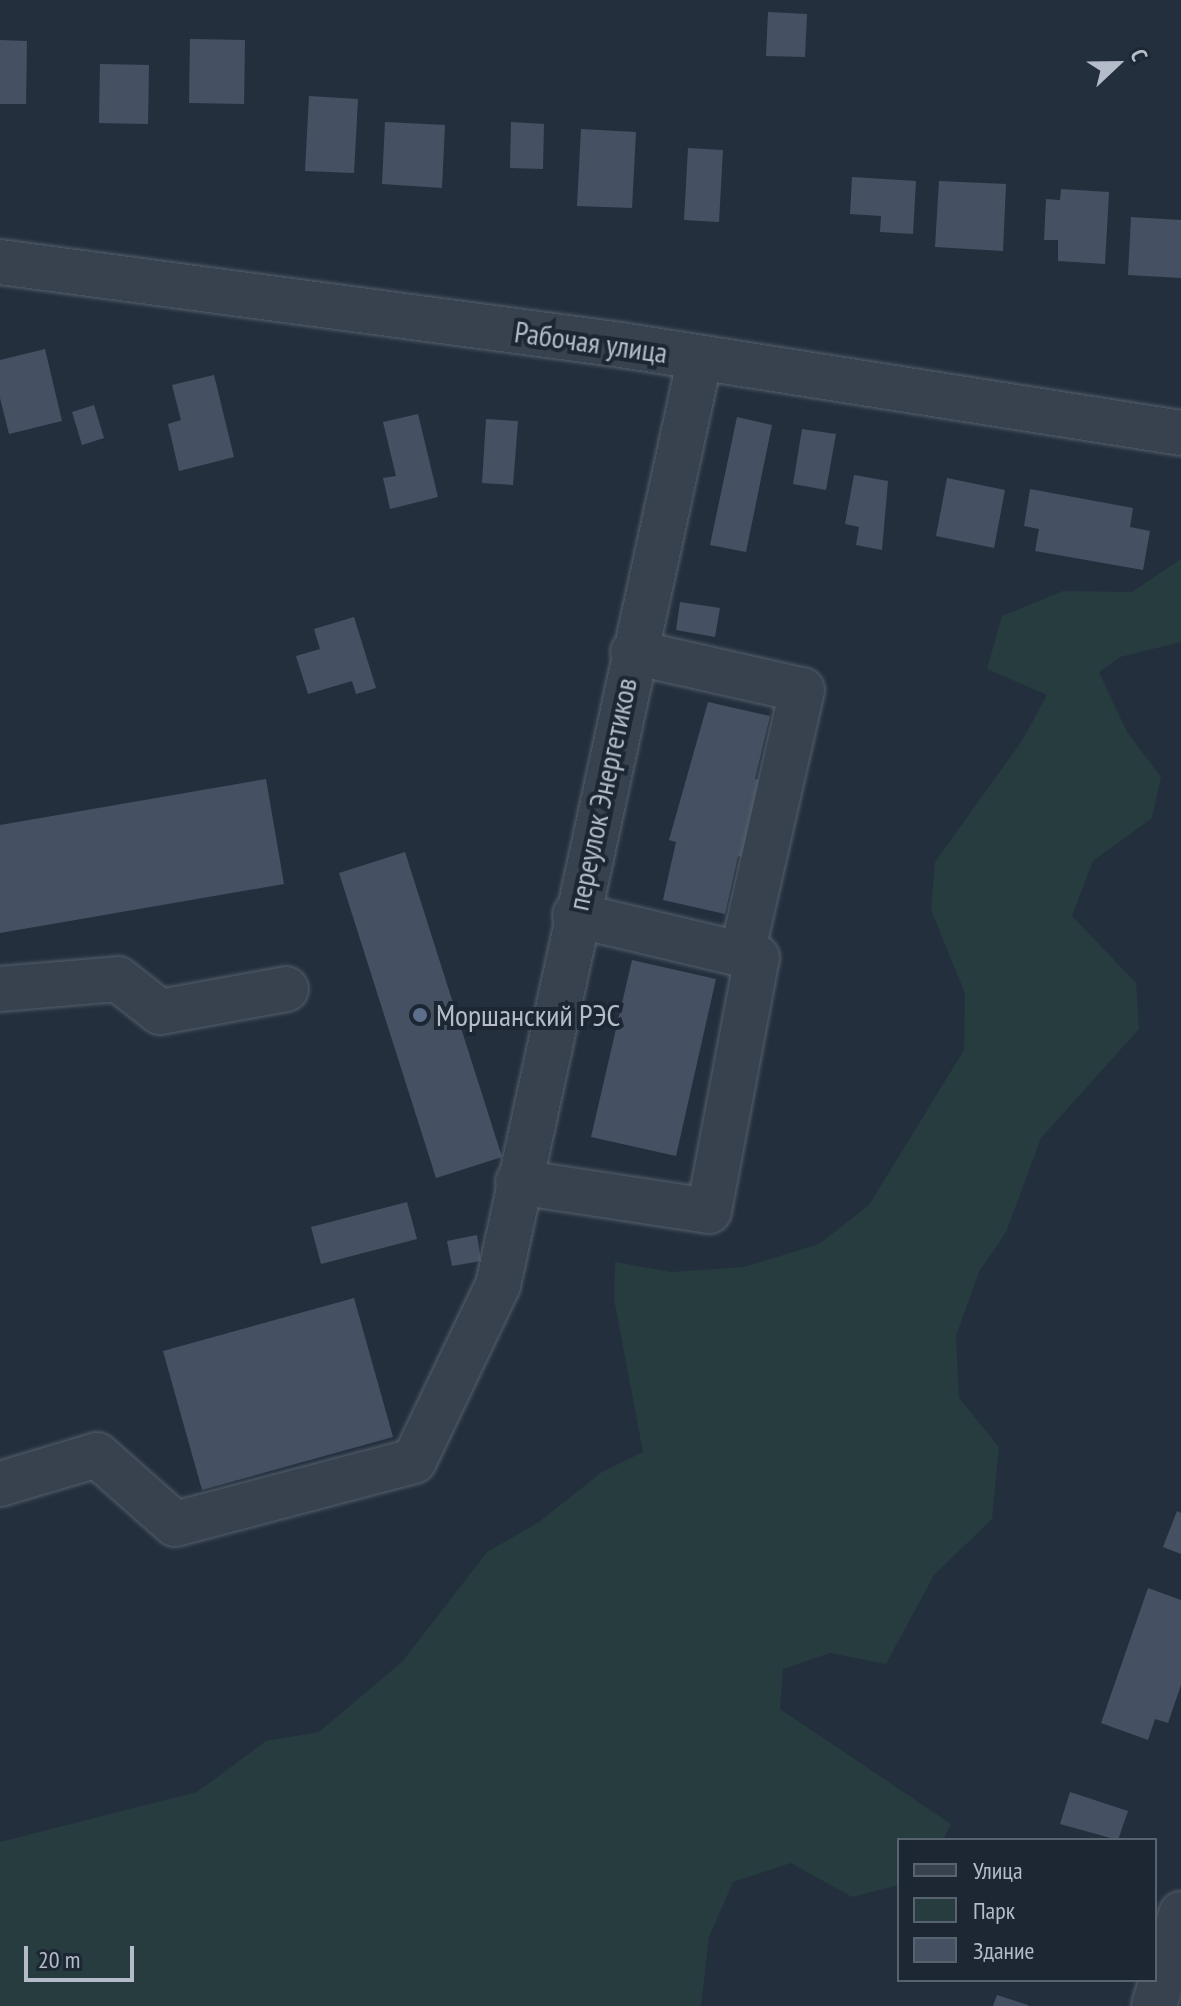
<!DOCTYPE html>
<html>
<head>
<meta charset="utf-8">
<style>
  body { margin:0 }
  #map { position:relative; width:1181px; height:2006px; overflow:hidden; background:#242f3e; font-family:"PT Sans Narrow",sans-serif }
  div>[style] { position:absolute }
  [style*='--x'] { left:calc(var(--x)*1px); top:calc(var(--y)*1px); width:calc(var(--w)*1px); rotate:calc(var(--a)*1deg) }
  .green>* { inset:0; background:#263c3f }
  .building>* { inset:0; background:#455162 }
  .roads { filter:drop-shadow(0 0 2px #565f6c) drop-shadow(0 0 2px #565f6c) }
  .minor>* { height:44px; margin:-22px; padding:0 22px; transform-origin:22px; border-radius:22px; background:#38414e }
  .dots>* { width:22px; height:22px; translate:-50% -50%; box-sizing:border-box; border:4px solid #1d2633; border-radius:50% }
  span { translate:-50% -50%; white-space:nowrap; text-align:center; line-height:1.15; -webkit-text-stroke:8px #1d2633; paint-order:stroke }
  .street-label { font-size:30px; color:#b4bcc9 }
  .poi-label { font-size:30px; color:#b4bcc9 }
  .left { translate:0 -50%; text-align:left }
  .legend { position:absolute; left:897px; top:1838px; width:260px; height:144px; box-sizing:border-box; background:#1d2633; border:2px solid #59626f; margin:0; padding:10px 14px; list-style:none; font-size:24px; color:#b4bcc9 }
  .legend li { display:flex; align-items:center; gap:16px; height:40px }
  .legend b { width:40px; border:2px solid #59626f }
  .north { position:absolute; left:1077px; top:24px; width:80px; height:80px; -webkit-text-stroke:6px #1d2633; paint-order:stroke; rotate:68deg; font-size:22px; font-weight:700; line-height:32px; text-align:center; color:#b4bcc9 }
  .north::after { content:''; display:block; margin:auto; width:28px; height:36px; background:#b4bcc9; clip-path:polygon(50% 0,100% 100%,50% 72%,0 100%) }
  .scale { position:absolute; left:24px; top:1946px; width:110px; height:36px; box-sizing:border-box; border:4px solid #b4bcc9; border-top:0; padding-left:10px; font-size:24px; line-height:28px; white-space:nowrap; color:#b4bcc9; -webkit-text-stroke:6px #1d2633; paint-order:stroke }
</style>
</head>
<body>
<div id="map">
  <div class="green">
    <i style="clip-path:polygon(1181px 559px,1181px 642px,1120px 657px,1099px 672px,1127px 732px,1161px 777px,1152px 818px,1093px 861px,1072px 916px,1136px 983px,1139px 1029px,1041px 1138px,1006px 1232px,979px 1272px,956px 1336px,959px 1398px,999px 1447px,992px 1519px,934px 1575px,886px 1664px,830px 1653px,783px 1669px,780px 1709px,951px 1824px,943px 1840px,899px 1840px,899px 1885px,852px 1897px,791px 1863px,733px 1882px,709px 1937px,701px 2006px,0 2006px,0 1842px,197px 1792px,266px 1741px,319px 1732px,403px 1661px,487px 1552px,539px 1522px,602px 1472px,643px 1452px,614px 1299px,615px 1262px,671px 1272px,744px 1267px,819px 1244px,869px 1205px,964px 1050px,965px 993px,931px 910px,935px 862px,1022px 741px,1047px 695px,987px 669px,1002px 616px,1063px 591px,1132px 592px)"></i>
  </div>
  <div class="building">
    <i style="clip-path:polygon(768px 12px,807px 14px,805px 57px,766px 56px)"></i>
    <i style="clip-path:polygon(190px 39px,245px 40px,244px 104px,189px 103px)"></i>
    <i style="clip-path:polygon(0 40px,27px 41px,26px 104px,0 104px)"></i>
    <i style="clip-path:polygon(100px 64px,149px 65px,148px 124px,99px 123px)"></i>
    <i style="clip-path:polygon(309px 96px,358px 99px,354px 173px,305px 171px)"></i>
    <i style="clip-path:polygon(385px 122px,445px 125px,442px 188px,382px 184px)"></i>
    <i style="clip-path:polygon(511px 122px,544px 124px,543px 169px,510px 168px)"></i>
    <i style="clip-path:polygon(581px 129px,636px 132px,632px 208px,577px 206px)"></i>
    <i style="clip-path:polygon(688px 148px,723px 150px,719px 222px,684px 220px)"></i>
    <i style="clip-path:polygon(852px 177px,916px 181px,913px 234px,880px 232px,881px 216px,850px 214px)"></i>
    <i style="clip-path:polygon(939px 181px,1006px 184px,1003px 251px,935px 247px)"></i>
    <i style="clip-path:polygon(1061px 189px,1109px 192px,1105px 264px,1058px 261px,1058px 240px,1044px 240px,1046px 199px,1060px 200px)"></i>
    <i style="clip-path:polygon(1131px 217px,1181px 220px,1181px 278px,1128px 275px)"></i>
    <i style="clip-path:polygon(45px 349px,62px 421px,9px 434px,0 398px,0 360px)"></i>
    <i style="clip-path:polygon(214px 375px,234px 457px,179px 471px,168px 424px,181px 420px,172px 385px)"></i>
    <i style="clip-path:polygon(94px 405px,104px 438px,82px 445px,72px 412px)"></i>
    <i style="clip-path:polygon(418px 414px,438px 497px,390px 509px,383px 478px,396px 476px,383px 422px)"></i>
    <i style="clip-path:polygon(737px 417px,772px 425px,746px 552px,710px 545px)"></i>
    <i style="clip-path:polygon(486px 419px,518px 421px,513px 485px,482px 483px)"></i>
    <i style="clip-path:polygon(802px 429px,836px 434px,826px 490px,793px 484px)"></i>
    <i style="clip-path:polygon(854px 475px,888px 481px,882px 550px,856px 545px,859px 527px,845px 524px)"></i>
    <i style="clip-path:polygon(947px 478px,1005px 490px,994px 548px,936px 536px)"></i>
    <i style="clip-path:polygon(1030px 489px,1133px 508px,1130px 527px,1150px 531px,1143px 570px,1035px 551px,1039px 529px,1024px 526px)"></i>
    <i style="clip-path:polygon(680px 602px,720px 608px,715px 637px,676px 630px)"></i>
    <i style="clip-path:polygon(354px 617px,376px 688px,356px 694px,352px 681px,308px 694px,296px 656px,320px 649px,314px 629px)"></i>
    <i style="clip-path:polygon(708px 702px,770px 716px,755px 779px,763px 781px,745px 858px,738px 856px,725px 914px,663px 900px,676px 842px,669px 840px)"></i>
    <i style="clip-path:polygon(266px 779px,284px 884px,0 933px,0 825px)"></i>
    <i style="clip-path:polygon(405px 852px,502px 1157px,436px 1178px,339px 873px)"></i>
    <i style="clip-path:polygon(632px 960px,716px 979px,676px 1156px,591px 1137px)"></i>
    <i style="clip-path:polygon(407px 1202px,417px 1239px,321px 1264px,311px 1227px)"></i>
    <i style="clip-path:polygon(477px 1235px,481px 1261px,452px 1266px,447px 1241px)"></i>
    <i style="clip-path:polygon(354px 1298px,393px 1437px,202px 1490px,163px 1351px)"></i>
    <i style="clip-path:polygon(1177px 1511px,1181px 1513px,1181px 1554px,1163px 1547px)"></i>
    <i style="clip-path:polygon(1148px 1588px,1181px 1600px,1181px 1685px,1168px 1723px,1155px 1719px,1148px 1740px,1101px 1723px)"></i>
    <i style="clip-path:polygon(1070px 1792px,1128px 1811px,1118px 1840px,1060px 1824px)"></i>
    <i style="clip-path:polygon(997px 1995px,1028px 2005px,1028px 2006px,993px 2006px)"></i>
  </div>
  <div class="roads">
    <div class="minor">
      <i style="--x:0;--y:262;--w:627;--a:7.61"></i>
      <i style="--x:621;--y:345;--w:567;--a:8.93"></i>
      <i style="--x:633;--y:652;--w:173;--a:12.7"></i>
      <i style="--x:802;--y:690;--w:271;--a:102.8"></i>
      <i style="--x:0;--y:989;--w:118;--a:-4.8"></i>
      <i style="--x:118;--y:979;--w:53;--a:38.2"></i>
      <i style="--x:160;--y:1012;--w:128;--a:-10.3"></i>
      <i style="--x:518;--y:1182;--w:193;--a:8.6"></i>
      <i style="--x:709;--y:1211;--w:258;--a:-79.3"></i>
      <i style="--x:757;--y:958;--w:187;--a:-166.7"></i>
      <i style="--x:0;--y:1484;--w:101;--a:-16.6"></i>
      <i style="--x:97;--y:1455;--w:104;--a:41.5"></i>
      <i style="--x:175;--y:1524;--w:247;--a:-14.8"></i>
      <i style="--x:414;--y:1461;--w:195;--a:-64.5"></i>
      <i style="--x:498;--y:1285;--w:949;--a:-77.71"></i>
      <i style="--x:1154;--y:2006;--w:96;--a:-73.6"></i>
    </div>
  </div>
  <div class="dots">
    <i style="left:420px;top:1015px;background:#5c6f8a"></i>
  </div>
  <div class="street-label">
    <span style="left:591px;top:342px;rotate:8deg">Рабочая улица</span>
    <span style="left:602px;top:794px;rotate:-78deg">переулок Энергетиков</span>
  </div>
  <div class="poi-label">
    <span class="left" style="left:436px;top:1015px">Моршанский РЭС</span>
  </div>
  <ul class="legend">
  <li><b style="height:10px;background:#38414e"></b>Улица</li>
  <li><b style="height:22px;background:#263c3f"></b>Парк</li>
  <li><b style="height:22px;background:#455162"></b>Здание</li>
  </ul>
  <div class="north">С</div>
  <div class="scale">20 m</div>
</div>
</body>
</html>
